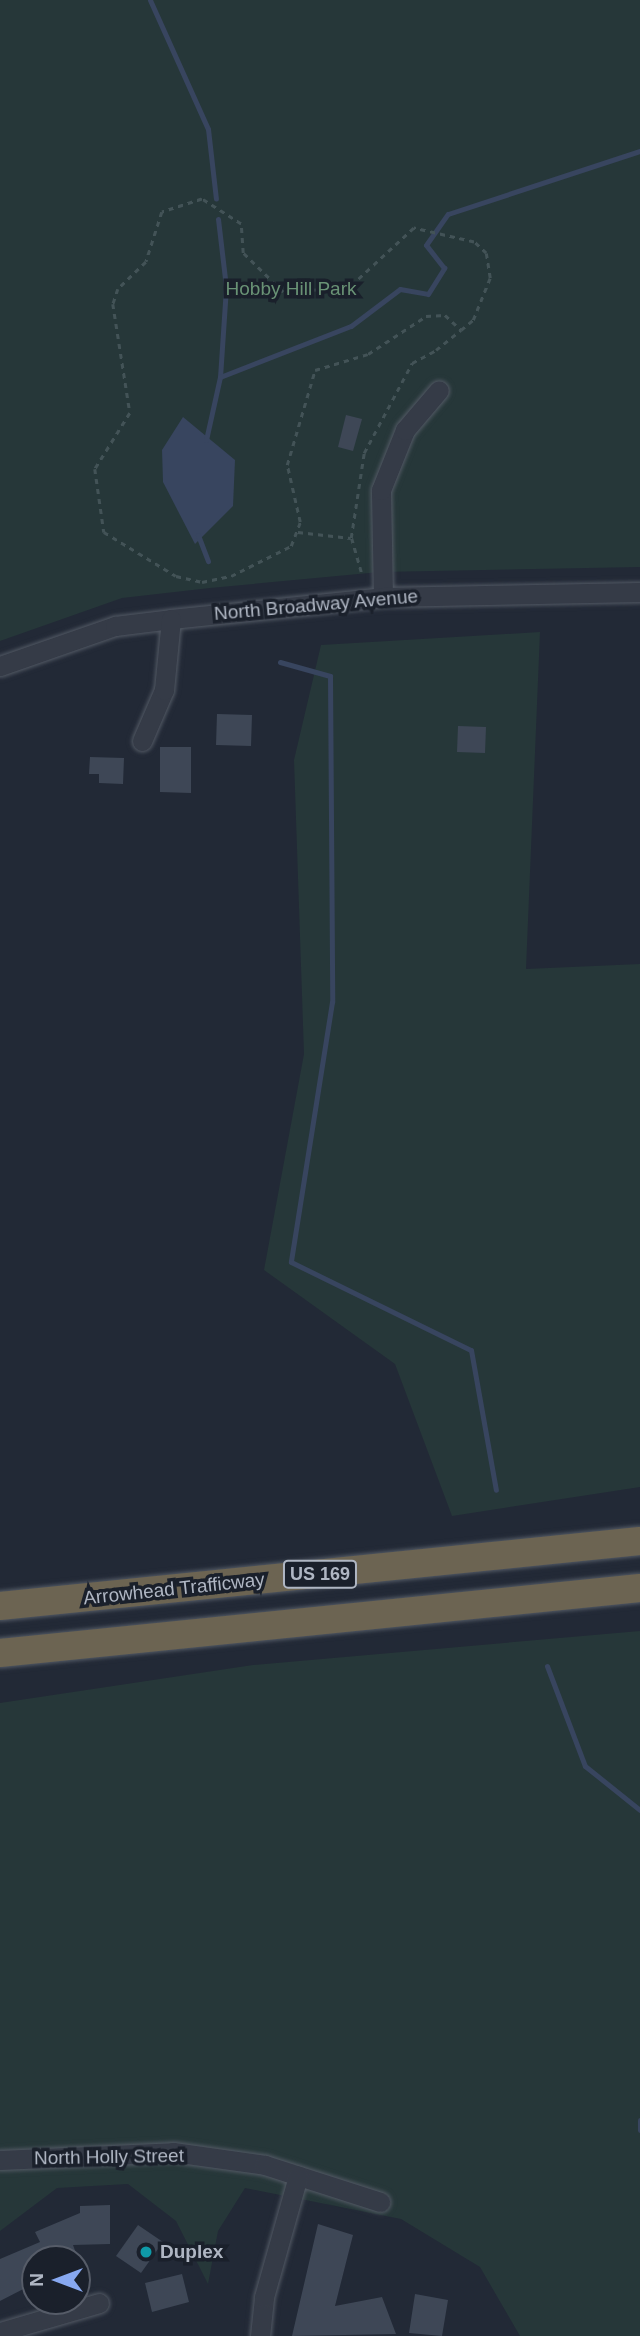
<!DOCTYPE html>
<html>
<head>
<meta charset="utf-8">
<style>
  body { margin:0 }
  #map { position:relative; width:640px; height:2336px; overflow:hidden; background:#222936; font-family:Arial,sans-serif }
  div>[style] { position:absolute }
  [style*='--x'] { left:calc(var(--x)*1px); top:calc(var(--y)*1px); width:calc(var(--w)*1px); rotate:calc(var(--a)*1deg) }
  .green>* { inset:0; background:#263739 }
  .water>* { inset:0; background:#38455f }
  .stream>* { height:5px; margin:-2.5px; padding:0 2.5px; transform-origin:2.5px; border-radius:2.5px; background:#38455f }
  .building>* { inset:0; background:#3e4756 }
  .path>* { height:2.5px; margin-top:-1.25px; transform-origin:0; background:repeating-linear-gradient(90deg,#435357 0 5px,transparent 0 10px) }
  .roads { filter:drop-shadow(0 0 2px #525964) drop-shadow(0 0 2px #525964) }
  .minor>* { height:19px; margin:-9.5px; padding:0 9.5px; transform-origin:9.5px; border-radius:9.5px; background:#353b47 }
  .highway>* { height:28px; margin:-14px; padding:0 14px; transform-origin:14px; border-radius:14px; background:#6c6452 }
  .dots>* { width:19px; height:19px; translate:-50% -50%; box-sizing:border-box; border:4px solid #1a202b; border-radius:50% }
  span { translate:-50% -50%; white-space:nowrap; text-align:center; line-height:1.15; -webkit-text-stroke:7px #1a202b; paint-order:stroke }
  .shield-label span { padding:2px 5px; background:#1a202b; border:2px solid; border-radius:5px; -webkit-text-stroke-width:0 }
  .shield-label { font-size:18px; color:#afb6c3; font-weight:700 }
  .park-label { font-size:19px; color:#699275 }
  .street-label { font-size:19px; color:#afb6c3 }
  .poi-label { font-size:19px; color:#afb6c3; font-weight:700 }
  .left { translate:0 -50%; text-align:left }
  .north { position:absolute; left:21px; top:2245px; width:70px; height:70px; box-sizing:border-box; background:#1a202b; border:2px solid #565c68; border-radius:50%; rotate:270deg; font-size:19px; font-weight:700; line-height:28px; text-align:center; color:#afb6c3 }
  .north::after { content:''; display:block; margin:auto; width:24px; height:32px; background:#87a8f0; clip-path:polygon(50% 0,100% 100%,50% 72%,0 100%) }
</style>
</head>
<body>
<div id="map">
  <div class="green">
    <i style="clip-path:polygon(0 0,640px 0,640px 567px,380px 572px,210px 588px,122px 598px,0 641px)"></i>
    <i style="clip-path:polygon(540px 632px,526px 969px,640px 964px,640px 1487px,452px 1516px,395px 1364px,264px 1270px,304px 1054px,294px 760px,321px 645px)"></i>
    <i style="clip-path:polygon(640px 1631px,640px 2336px,520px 2336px,480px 2267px,401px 2219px,245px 2188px,218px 2231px,208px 2284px,176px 2221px,128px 2184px,57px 2188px,0 2231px,0 1703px,253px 1665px)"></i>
  </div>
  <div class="water">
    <i style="clip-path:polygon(183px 417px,235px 460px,233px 506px,195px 544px,163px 482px,162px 450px)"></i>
  </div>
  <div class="stream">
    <i style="--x:150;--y:0;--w:141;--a:65.8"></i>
    <i style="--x:208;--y:129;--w:70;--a:83.5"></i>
    <i style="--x:218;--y:219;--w:68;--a:83.3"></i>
    <i style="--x:226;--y:287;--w:90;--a:93.8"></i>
    <i style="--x:206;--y:440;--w:65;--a:-77.5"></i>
    <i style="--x:220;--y:377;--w:141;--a:-21.3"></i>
    <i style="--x:351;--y:326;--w:61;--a:-37.1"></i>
    <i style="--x:400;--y:289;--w:28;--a:10"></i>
    <i style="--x:428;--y:294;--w:31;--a:-58"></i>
    <i style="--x:444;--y:268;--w:29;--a:-128"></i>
    <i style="--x:426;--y:245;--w:38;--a:-55"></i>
    <i style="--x:448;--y:214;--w:202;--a:-18.2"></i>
    <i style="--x:198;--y:535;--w:28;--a:69"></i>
    <i style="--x:280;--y:662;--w:52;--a:15.6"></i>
    <i style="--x:330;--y:676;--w:326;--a:89.6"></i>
    <i style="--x:332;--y:1002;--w:263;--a:99"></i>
    <i style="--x:291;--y:1262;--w:200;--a:26.1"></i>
    <i style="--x:471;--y:1350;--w:142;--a:79.9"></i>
    <i style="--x:547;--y:1666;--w:107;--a:69.2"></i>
    <i style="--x:585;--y:1766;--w:70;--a:38.7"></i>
    <i style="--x:640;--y:2120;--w:10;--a:90"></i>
  </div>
  <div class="building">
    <i style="clip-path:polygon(346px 415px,362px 419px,353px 451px,338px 447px)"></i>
    <i style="clip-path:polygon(217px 714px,252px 715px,251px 746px,216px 745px)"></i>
    <i style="clip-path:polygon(458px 726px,486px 727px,485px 753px,457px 752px)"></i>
    <i style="clip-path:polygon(160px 747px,191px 747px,191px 793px,160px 792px)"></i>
    <i style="clip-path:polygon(90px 757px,124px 758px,123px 784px,99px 783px,99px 774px,89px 774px)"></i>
    <i style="clip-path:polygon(110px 2205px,110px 2244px,73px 2245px,77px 2256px,70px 2259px,35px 2259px,35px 2283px,0 2301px,0 2259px,40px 2242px,35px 2232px,80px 2213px,80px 2206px)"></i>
    <i style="clip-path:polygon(318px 2224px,353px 2235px,335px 2306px,382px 2297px,396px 2334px,292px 2336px)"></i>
    <i style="clip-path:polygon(138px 2225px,163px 2242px,141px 2273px,116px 2256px)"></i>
    <i style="clip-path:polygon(182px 2274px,189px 2302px,152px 2312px,145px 2283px)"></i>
    <i style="clip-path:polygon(415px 2294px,448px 2300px,442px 2336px,409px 2333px)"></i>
  </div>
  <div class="path">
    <i style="--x:298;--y:532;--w:53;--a:6.5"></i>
    <i style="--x:361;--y:572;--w:35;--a:-106"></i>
    <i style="--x:351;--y:538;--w:86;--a:-81.3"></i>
    <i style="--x:364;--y:453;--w:102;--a:-61.9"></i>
    <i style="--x:412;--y:363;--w:27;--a:-28"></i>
    <i style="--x:436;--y:350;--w:32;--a:-39"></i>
    <i style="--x:461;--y:330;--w:16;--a:-40"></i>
    <i style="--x:473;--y:320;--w:45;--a:-68"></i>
    <i style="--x:490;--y:278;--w:25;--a:-99"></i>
    <i style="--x:486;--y:253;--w:16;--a:-137"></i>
    <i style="--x:474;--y:242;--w:62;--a:-166.9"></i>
    <i style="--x:414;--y:228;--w:88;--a:137.3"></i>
    <i style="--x:349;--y:288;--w:66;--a:176.5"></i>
    <i style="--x:283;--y:292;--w:56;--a:-135.7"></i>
    <i style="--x:243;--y:253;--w:29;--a:-94"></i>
    <i style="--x:241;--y:224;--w:46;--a:-147.3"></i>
    <i style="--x:202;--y:199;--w:42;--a:162"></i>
    <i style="--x:162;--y:212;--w:52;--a:107.7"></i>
    <i style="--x:146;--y:262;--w:39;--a:136"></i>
    <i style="--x:118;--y:289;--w:16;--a:108"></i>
    <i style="--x:113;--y:304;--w:110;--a:81.1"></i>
    <i style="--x:130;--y:413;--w:66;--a:122"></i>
    <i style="--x:95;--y:469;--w:64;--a:81.9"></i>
    <i style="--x:104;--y:532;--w:84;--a:31.4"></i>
    <i style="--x:176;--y:576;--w:27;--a:13"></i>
    <i style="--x:202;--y:582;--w:30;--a:-12"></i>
    <i style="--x:231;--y:576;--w:67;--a:-26.6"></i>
    <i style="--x:291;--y:546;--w:26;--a:-69"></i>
    <i style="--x:300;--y:522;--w:58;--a:-102.8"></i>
    <i style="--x:287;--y:465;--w:99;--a:-73.6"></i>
    <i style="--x:315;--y:370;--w:55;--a:-16.8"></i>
    <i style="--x:368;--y:354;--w:69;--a:-33.2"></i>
    <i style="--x:426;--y:316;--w:19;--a:-3"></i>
    <i style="--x:445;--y:315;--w:22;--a:43"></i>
  </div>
  <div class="roads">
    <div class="minor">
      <i style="--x:383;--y:597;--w:107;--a:-91.1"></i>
      <i style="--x:381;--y:490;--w:65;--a:-68.2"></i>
      <i style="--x:405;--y:430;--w:52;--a:-49.6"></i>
      <i style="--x:0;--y:666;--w:122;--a:-19.2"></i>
      <i style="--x:115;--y:626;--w:56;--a:-7.1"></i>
      <i style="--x:171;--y:619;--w:213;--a:-5.9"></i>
      <i style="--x:383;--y:597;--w:257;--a:-1.1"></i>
      <i style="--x:142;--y:741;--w:56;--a:-66.7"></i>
      <i style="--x:164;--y:690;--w:71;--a:-84.4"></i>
      <i style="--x:0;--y:2160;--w:173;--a:-2.6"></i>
      <i style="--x:173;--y:2152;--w:93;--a:8"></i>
      <i style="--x:265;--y:2165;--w:121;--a:17.8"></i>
      <i style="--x:0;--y:2332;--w:103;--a:-16.3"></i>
      <i style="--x:260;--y:2336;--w:39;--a:-84"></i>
      <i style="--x:264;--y:2297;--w:126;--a:-74.3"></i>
    </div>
    <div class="highway">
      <i style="--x:0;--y:1606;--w:643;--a:-5.8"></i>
      <i style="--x:0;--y:1653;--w:643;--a:-5.8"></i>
    </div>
  </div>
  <div class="dots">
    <i style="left:146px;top:2252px;background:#0f9aa8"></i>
  </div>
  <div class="shield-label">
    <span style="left:320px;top:1574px">US 169</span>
  </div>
  <div class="park-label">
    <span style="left:291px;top:289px">Hobby Hill Park</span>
  </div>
  <div class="street-label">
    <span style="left:316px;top:605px;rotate:-5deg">North Broadway Avenue</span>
    <span style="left:174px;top:1589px;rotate:-6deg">Arrowhead Trafficway</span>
    <span style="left:109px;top:2157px;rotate:-1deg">North Holly Street</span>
  </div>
  <div class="poi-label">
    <span class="left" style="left:160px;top:2252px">Duplex</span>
  </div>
  <div class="north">N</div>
</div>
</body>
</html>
